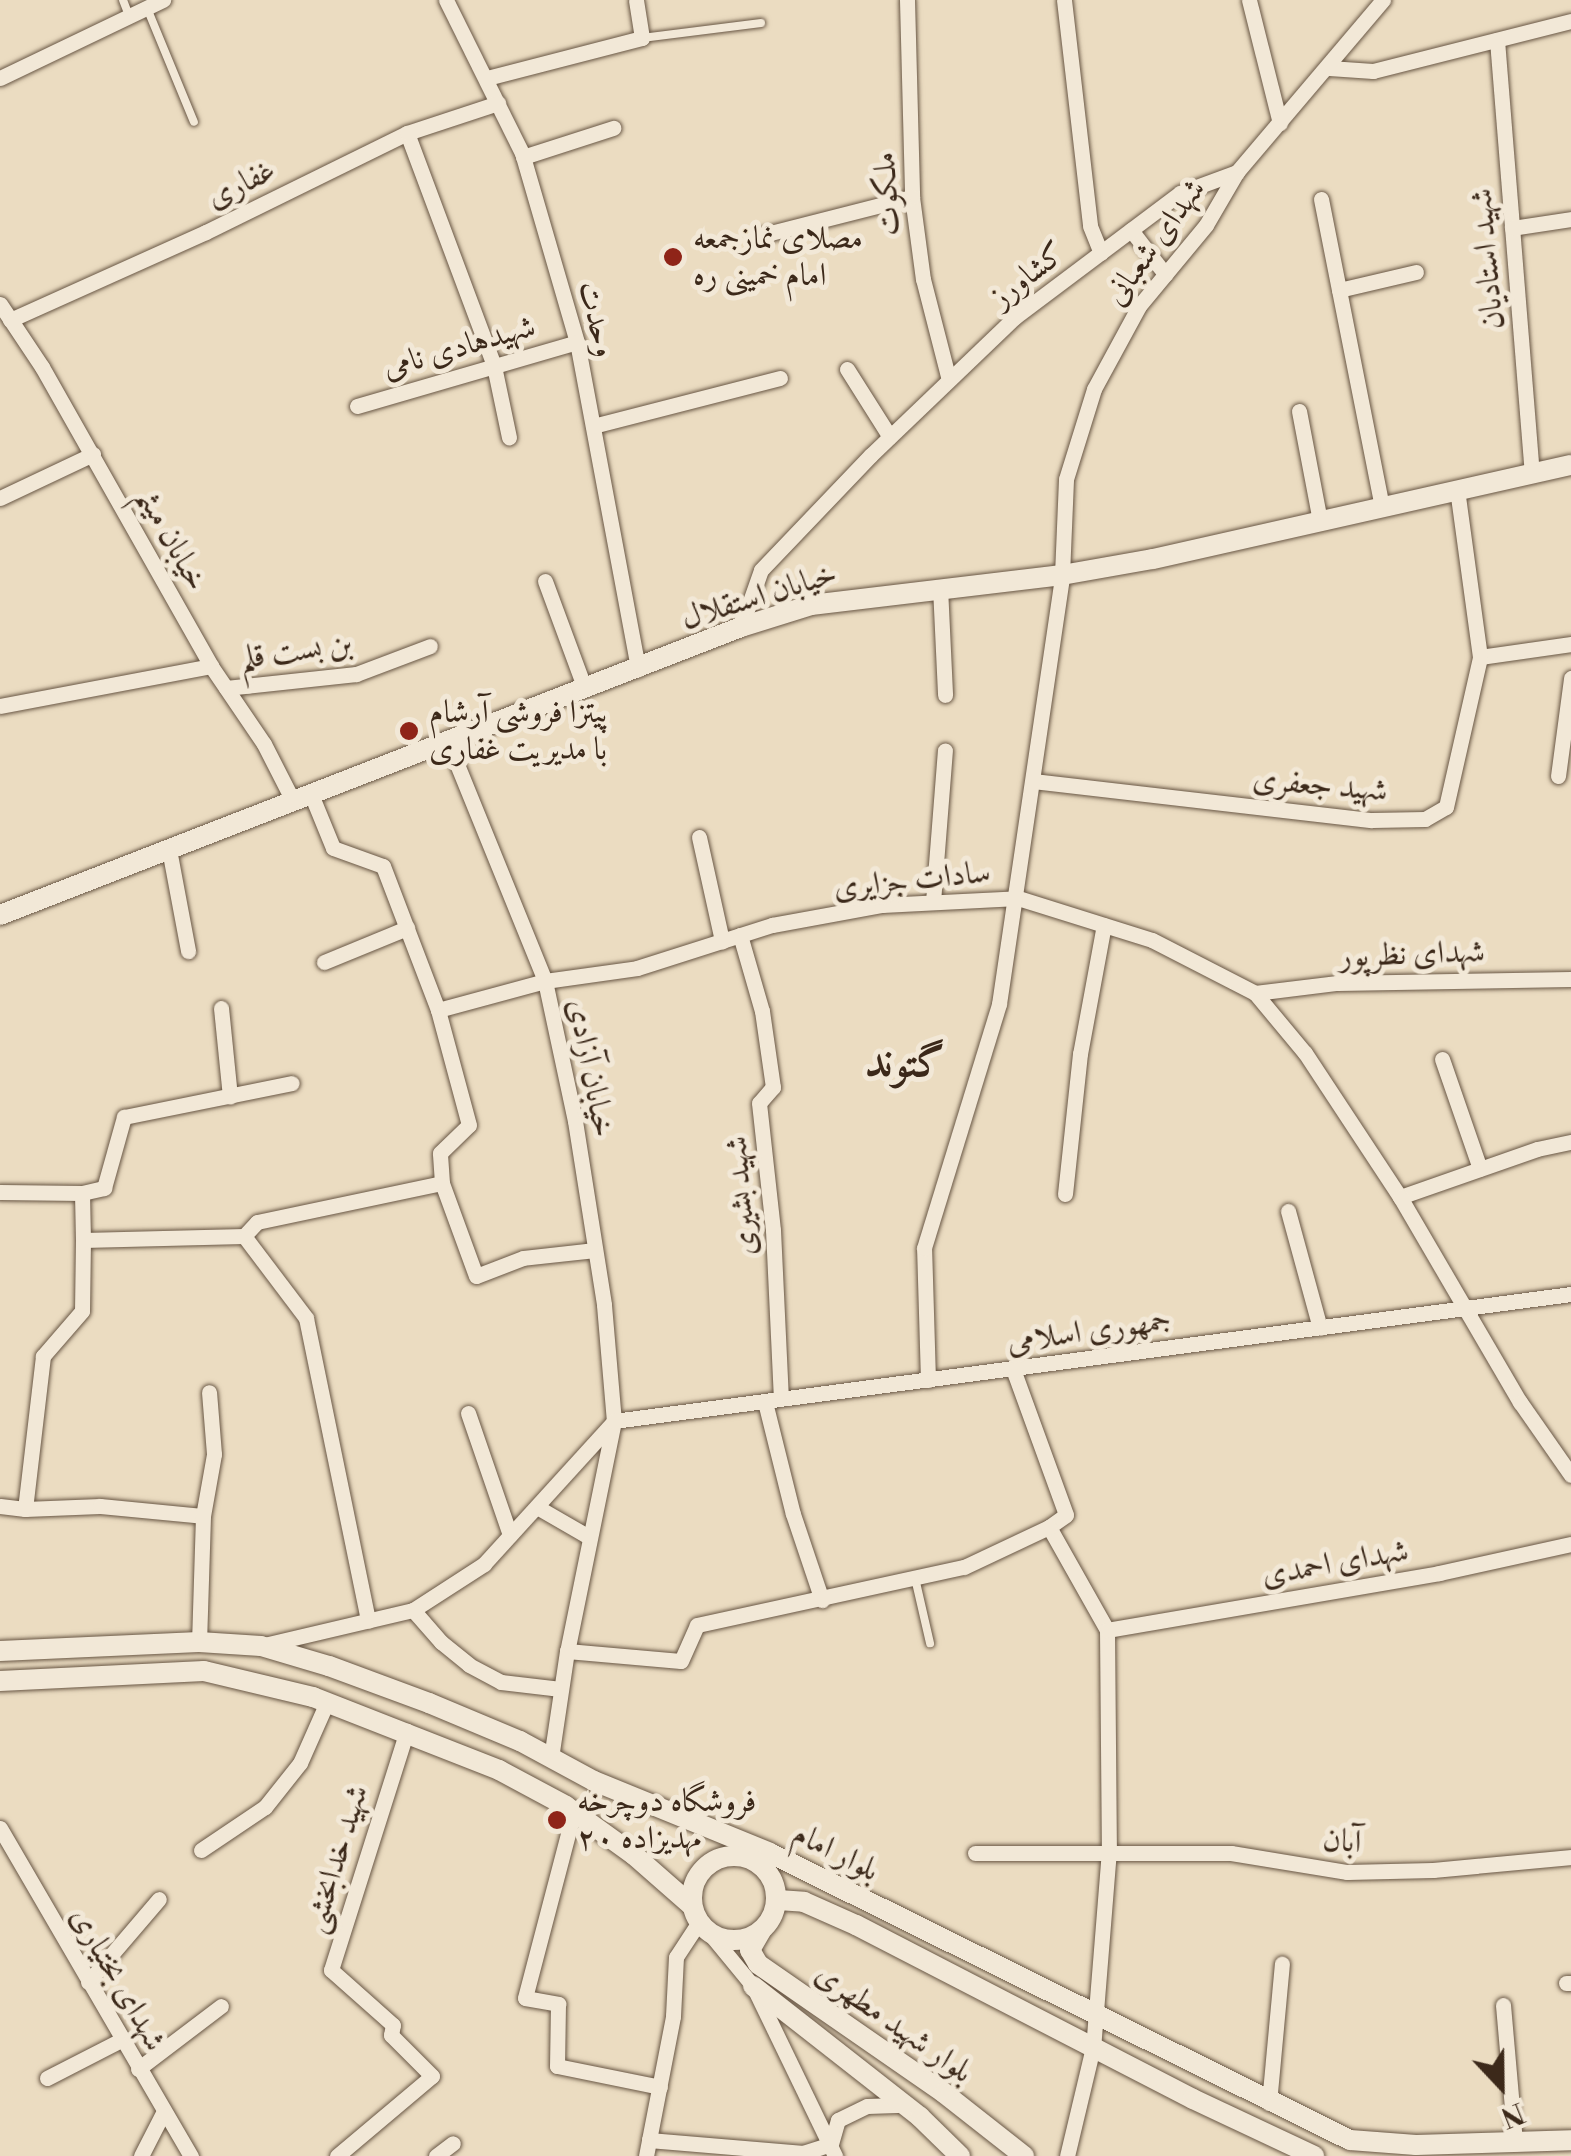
<!DOCTYPE html>
<html>
<head>
<meta charset="utf-8">
<style>
  body { margin:0 }
  #map { position:relative; width:1571px; height:2156px; overflow:hidden; background:#ebdcc1; font-family:"Libre Bodoni",Amiri,serif }
  div>[style] { position:absolute }
  [style*='--x'] { left:calc(var(--x)*1px); top:calc(var(--y)*1px); width:calc(var(--w)*1px); rotate:calc(var(--a)*1deg) }
  .roads { filter:drop-shadow(0 0 2px #685644) drop-shadow(0 0 2px #685644) }
  .service>* { height:8px; margin:-4px; padding:0 4px; transform-origin:4px; border-radius:4px; background:#f2e8d7 }
  .minor>* { height:15px; margin:-7.5px; padding:0 7.5px; transform-origin:7.5px; border-radius:7.5px; background:#f2e8d7 }
  .tertiary>* { height:20px; margin:-10px; padding:0 10px; transform-origin:10px; border-radius:10px; background:#f2e8d7 }
  .tertiary>.ring { margin:-10px; padding:0; box-sizing:content-box; background:none; border:20px solid #f2e8d7; border-radius:50% }
  .dots>* { width:28px; height:28px; translate:-50% -50%; box-sizing:border-box; border:5px solid #f2e8d7; border-radius:50% }
  span { translate:-50% -50%; white-space:nowrap; text-align:center; line-height:1.15; -webkit-text-stroke:10px #f2e8d7; paint-order:stroke }
  .street-label { font-size:32px; color:#3c291a }
  .poi-label { font-size:32px; color:#3c291a }
  .left { translate:0 -50%; text-align:left }
  .district-label { font-size:42px; color:#3c291a; font-weight:700 }
  .north { position:absolute; left:1451px; top:2036px; width:100px; height:100px; -webkit-text-stroke:8px #f2e8d7; paint-order:stroke; rotate:158deg; font-size:28px; font-weight:700; line-height:40px; text-align:center; color:#3c291a }
  .north::after { content:''; display:block; margin:auto; width:35px; height:45px; background:#3c291a; clip-path:polygon(50% 0,100% 100%,50% 72%,0 100%) }
</style>
</head>
<body>
<div id="map">
  <div class="roads">
    <div class="service">
      <i style="--x:123;--y:0;--w:17;--a:69"></i>
      <i style="--x:147;--y:8;--w:123;--a:67.6"></i>
      <i style="--x:642;--y:38;--w:120;--a:-7.2"></i>
      <i style="--x:915;--y:1578;--w:67;--a:77"></i>
    </div>
    <div class="minor">
      <i style="--x:446;--y:0;--w:171;--a:63.6"></i>
      <i style="--x:522;--y:153;--w:197;--a:73.8"></i>
      <i style="--x:577;--y:342;--w:333;--a:79.4"></i>
      <i style="--x:907;--y:0;--w:197;--a:88.5"></i>
      <i style="--x:912;--y:197;--w:83;--a:82.4"></i>
      <i style="--x:923;--y:279;--w:104;--a:75.6"></i>
      <i style="--x:1064;--y:0;--w:227;--a:83.4"></i>
      <i style="--x:1090;--y:226;--w:29;--a:68"></i>
      <i style="--x:1249;--y:0;--w:127;--a:75.9"></i>
      <i style="--x:1497;--y:40;--w:434;--a:85.4"></i>
      <i style="--x:1329;--y:68;--w:44;--a:3.9"></i>
      <i style="--x:1373;--y:71;--w:204;--a:-14.2"></i>
      <i style="--x:0;--y:78;--w:181;--a:-25.6"></i>
      <i style="--x:487;--y:78;--w:160;--a:-14.5"></i>
      <i style="--x:642;--y:38;--w:38;--a:-99"></i>
      <i style="--x:407;--y:133;--w:249;--a:69.5"></i>
      <i style="--x:494;--y:366;--w:73;--a:78.1"></i>
      <i style="--x:523;--y:157;--w:95;--a:-17.9"></i>
      <i style="--x:1321;--y:199;--w:315;--a:78.8"></i>
      <i style="--x:1512;--y:228;--w:60;--a:-8.7"></i>
      <i style="--x:1131;--y:230;--w:56;--a:52.3"></i>
      <i style="--x:759;--y:236;--w:158;--a:-14.3"></i>
      <i style="--x:1339;--y:290;--w:79;--a:-13.2"></i>
      <i style="--x:0;--y:304;--w:76;--a:56.3"></i>
      <i style="--x:42;--y:367;--w:343;--a:60.5"></i>
      <i style="--x:211;--y:666;--w:94;--a:55.8"></i>
      <i style="--x:264;--y:744;--w:64;--a:63"></i>
      <i style="--x:10;--y:320;--w:215;--a:-24.2"></i>
      <i style="--x:206;--y:232;--w:224;--a:-26.2"></i>
      <i style="--x:407;--y:133;--w:96;--a:-18.2"></i>
      <i style="--x:847;--y:369;--w:80;--a:57.7"></i>
      <i style="--x:357;--y:406;--w:229;--a:-16.2"></i>
      <i style="--x:1299;--y:411;--w:112;--a:79.2"></i>
      <i style="--x:593;--y:426;--w:193;--a:-14.4"></i>
      <i style="--x:0;--y:498;--w:103;--a:-25.3"></i>
      <i style="--x:545;--y:581;--w:115;--a:69.7"></i>
      <i style="--x:940;--y:587;--w:108;--a:87.3"></i>
      <i style="--x:741;--y:627;--w:60;--a:-70.7"></i>
      <i style="--x:761;--y:570;--w:159;--a:-46.3"></i>
      <i style="--x:871;--y:455;--w:199;--a:-43.8"></i>
      <i style="--x:1015;--y:317;--w:206;--a:-36.9"></i>
      <i style="--x:1180;--y:193;--w:61;--a:-20.2"></i>
      <i style="--x:1237;--y:172;--w:226;--a:-49.7"></i>
      <i style="--x:1480;--y:657;--w:92;--a:-8.1"></i>
      <i style="--x:226;--y:688;--w:131;--a:-6.1"></i>
      <i style="--x:356;--y:674;--w:79;--a:-20.7"></i>
      <i style="--x:0;--y:706;--w:215;--a:-10.7"></i>
      <i style="--x:448;--y:742;--w:258;--a:67.9"></i>
      <i style="--x:545;--y:981;--w:143;--a:77.9"></i>
      <i style="--x:575;--y:1121;--w:186;--a:81"></i>
      <i style="--x:604;--y:1305;--w:116;--a:85.1"></i>
      <i style="--x:614;--y:1421;--w:235;--a:101.5"></i>
      <i style="--x:567;--y:1651;--w:108;--a:98.5"></i>
      <i style="--x:1558;--y:776;--w:99;--a:-82.4"></i>
      <i style="--x:1033;--y:781;--w:341;--a:6.6"></i>
      <i style="--x:1372;--y:820;--w:53;--a:-1.1"></i>
      <i style="--x:1425;--y:819;--w:24;--a:-30"></i>
      <i style="--x:1446;--y:807;--w:154;--a:-77.2"></i>
      <i style="--x:1480;--y:657;--w:169;--a:-97.8"></i>
      <i style="--x:311;--y:794;--w:58;--a:67.8"></i>
      <i style="--x:333;--y:848;--w:53;--a:19.8"></i>
      <i style="--x:383;--y:866;--w:154;--a:69.1"></i>
      <i style="--x:699;--y:837;--w:107;--a:77.5"></i>
      <i style="--x:169;--y:849;--w:104;--a:79.4"></i>
      <i style="--x:933;--y:902;--w:152;--a:-85.5"></i>
      <i style="--x:740;--y:935;--w:79;--a:73.9"></i>
      <i style="--x:762;--y:1011;--w:77;--a:81.8"></i>
      <i style="--x:773;--y:1087;--w:21;--a:131"></i>
      <i style="--x:759;--y:1103;--w:128;--a:83.7"></i>
      <i style="--x:773;--y:1230;--w:169;--a:87.3"></i>
      <i style="--x:324;--y:962;--w:90;--a:-22.3"></i>
      <i style="--x:1255;--y:993;--w:83;--a:-7"></i>
      <i style="--x:1337;--y:983;--w:234;--a:-1"></i>
      <i style="--x:221;--y:1008;--w:89;--a:84.2"></i>
      <i style="--x:1442;--y:1059;--w:116;--a:70.9"></i>
      <i style="--x:0;--y:1192;--w:82;--a:0.7"></i>
      <i style="--x:82;--y:1193;--w:47;--a:88.8"></i>
      <i style="--x:83;--y:1240;--w:71;--a:90.8"></i>
      <i style="--x:82;--y:1311;--w:60;--a:130.9"></i>
      <i style="--x:43;--y:1356;--w:154;--a:96.7"></i>
      <i style="--x:25;--y:1509;--w:25;--a:-173"></i>
      <i style="--x:82;--y:1193;--w:23;--a:-13"></i>
      <i style="--x:104;--y:1188;--w:74;--a:-74.3"></i>
      <i style="--x:124;--y:1117;--w:171;--a:-11.4"></i>
      <i style="--x:1065;--y:1194;--w:141;--a:-83.9"></i>
      <i style="--x:1080;--y:1054;--w:131;--a:-79.5"></i>
      <i style="--x:1400;--y:1197;--w:145;--a:-19.3"></i>
      <i style="--x:1537;--y:1149;--w:35;--a:-12"></i>
      <i style="--x:1288;--y:1211;--w:121;--a:74.7"></i>
      <i style="--x:244;--y:1236;--w:103;--a:52.9"></i>
      <i style="--x:306;--y:1318;--w:309;--a:78.4"></i>
      <i style="--x:83;--y:1240;--w:161;--a:-1.4"></i>
      <i style="--x:244;--y:1236;--w:19;--a:-47"></i>
      <i style="--x:257;--y:1222;--w:189;--a:-11.9"></i>
      <i style="--x:595;--y:1250;--w:72;--a:173.7"></i>
      <i style="--x:523;--y:1258;--w:50;--a:159"></i>
      <i style="--x:476;--y:1276;--w:99;--a:-110.1"></i>
      <i style="--x:442;--y:1183;--w:30;--a:-94"></i>
      <i style="--x:440;--y:1153;--w:40;--a:-44"></i>
      <i style="--x:469;--y:1125;--w:119;--a:-105.1"></i>
      <i style="--x:438;--y:1010;--w:111;--a:-15.2"></i>
      <i style="--x:545;--y:981;--w:93;--a:-8"></i>
      <i style="--x:637;--y:968;--w:142;--a:-17.7"></i>
      <i style="--x:772;--y:925;--w:112;--a:-10.3"></i>
      <i style="--x:882;--y:905;--w:136;--a:-2.9"></i>
      <i style="--x:1018;--y:898;--w:140;--a:17.4"></i>
      <i style="--x:1152;--y:940;--w:116;--a:27.2"></i>
      <i style="--x:1255;--y:993;--w:78;--a:50.2"></i>
      <i style="--x:1305;--y:1053;--w:173;--a:56.6"></i>
      <i style="--x:1400;--y:1197;--w:238;--a:59.7"></i>
      <i style="--x:1520;--y:1402;--w:89;--a:55.1"></i>
      <i style="--x:1013;--y:1369;--w:155;--a:70"></i>
      <i style="--x:1066;--y:1515;--w:21;--a:145"></i>
      <i style="--x:1049;--y:1527;--w:118;--a:60.6"></i>
      <i style="--x:1107;--y:1630;--w:220;--a:89.5"></i>
      <i style="--x:1109;--y:1850;--w:198;--a:94.6"></i>
      <i style="--x:1093;--y:2047;--w:112;--a:103.4"></i>
      <i style="--x:928;--y:1380;--w:132;--a:-91.7"></i>
      <i style="--x:924;--y:1248;--w:255;--a:-72.9"></i>
      <i style="--x:999;--y:1004;--w:434;--a:-81.6"></i>
      <i style="--x:1062;--y:575;--w:96;--a:-87.6"></i>
      <i style="--x:1066;--y:479;--w:94;--a:-72.7"></i>
      <i style="--x:1094;--y:389;--w:94;--a:-61.5"></i>
      <i style="--x:1139;--y:306;--w:105;--a:-50.4"></i>
      <i style="--x:1206;--y:225;--w:61;--a:-59.7"></i>
      <i style="--x:765;--y:1402;--w:115;--a:76"></i>
      <i style="--x:793;--y:1514;--w:91;--a:71.4"></i>
      <i style="--x:468;--y:1413;--w:129;--a:71"></i>
      <i style="--x:537;--y:1507;--w:60;--a:30"></i>
      <i style="--x:25;--y:1509;--w:75;--a:-2.3"></i>
      <i style="--x:100;--y:1506;--w:103;--a:5.5"></i>
      <i style="--x:203;--y:1516;--w:126;--a:91.8"></i>
      <i style="--x:203;--y:1516;--w:63;--a:-79.9"></i>
      <i style="--x:214;--y:1454;--w:62;--a:-94.6"></i>
      <i style="--x:413;--y:1610;--w:43;--a:48.8"></i>
      <i style="--x:441;--y:1642;--w:36;--a:39"></i>
      <i style="--x:469;--y:1665;--w:36;--a:28"></i>
      <i style="--x:501;--y:1682;--w:60;--a:6.7"></i>
      <i style="--x:1107;--y:1630;--w:337;--a:-9.7"></i>
      <i style="--x:1439;--y:1573;--w:135;--a:-12.4"></i>
      <i style="--x:264;--y:1645;--w:153;--a:-13.2"></i>
      <i style="--x:413;--y:1610;--w:85;--a:-32.9"></i>
      <i style="--x:484;--y:1564;--w:193;--a:-47.7"></i>
      <i style="--x:614;--y:1421;--w:965;--a:-7.56"></i>
      <i style="--x:567;--y:1651;--w:114;--a:5"></i>
      <i style="--x:681;--y:1661;--w:39;--a:-66"></i>
      <i style="--x:697;--y:1625;--w:273;--a:-12.3"></i>
      <i style="--x:964;--y:1567;--w:94;--a:-25.2"></i>
      <i style="--x:574;--y:1811;--w:193;--a:104.7"></i>
      <i style="--x:525;--y:1998;--w:34;--a:10"></i>
      <i style="--x:558;--y:2004;--w:62;--a:90.9"></i>
      <i style="--x:557;--y:2066;--w:105;--a:11.5"></i>
      <i style="--x:0;--y:1828;--w:380;--a:59.8"></i>
      <i style="--x:201;--y:1850;--w:77;--a:-33.9"></i>
      <i style="--x:265;--y:1807;--w:56;--a:-51.5"></i>
      <i style="--x:300;--y:1763;--w:67;--a:-66.1"></i>
      <i style="--x:975;--y:1853;--w:256;--a:0"></i>
      <i style="--x:1231;--y:1853;--w:118;--a:9.3"></i>
      <i style="--x:1347;--y:1872;--w:86;--a:-1.3"></i>
      <i style="--x:1433;--y:1870;--w:139;--a:-5.4"></i>
      <i style="--x:711;--y:1935;--w:66;--a:50.5"></i>
      <i style="--x:753;--y:1986;--w:189;--a:64.2"></i>
      <i style="--x:88;--y:1982;--w:109;--a:-49.5"></i>
      <i style="--x:1566;--y:1983;--w:5;--a:0"></i>
      <i style="--x:1503;--y:2005;--w:139;--a:85"></i>
      <i style="--x:138;--y:2069;--w:104;--a:-37.2"></i>
      <i style="--x:47;--y:2078;--w:83;--a:-27.2"></i>
      <i style="--x:1269;--y:2103;--w:140;--a:-84.7"></i>
      <i style="--x:649;--y:2140;--w:126;--a:-79"></i>
      <i style="--x:673;--y:2016;--w:59;--a:-87.1"></i>
      <i style="--x:676;--y:1957;--w:42;--a:-56.7"></i>
      <i style="--x:141;--y:2156;--w:48;--a:-62.9"></i>
      <i style="--x:337;--y:2156;--w:124;--a:-40.1"></i>
      <i style="--x:432;--y:2076;--w:58;--a:-135"></i>
      <i style="--x:391;--y:2035;--w:10;--a:-79"></i>
      <i style="--x:393;--y:2025;--w:83;--a:-138.4"></i>
      <i style="--x:331;--y:1970;--w:251;--a:-72.4"></i>
      <i style="--x:436;--y:2156;--w:21;--a:-37"></i>
      <i style="--x:646;--y:2156;--w:16;--a:-79"></i>
      <i style="--x:649;--y:2140;--w:155;--a:4.8"></i>
      <i style="--x:803;--y:2153;--w:29;--a:-18"></i>
      <i style="--x:831;--y:2144;--w:25;--a:-74"></i>
      <i style="--x:838;--y:2120;--w:32;--a:-26"></i>
      <i style="--x:867;--y:2106;--w:37;--a:-2"></i>
    </div>
    <div class="tertiary">
      <i style="--x:0;--y:915;--w:795;--a:-21.24"></i>
      <i style="--x:741;--y:627;--w:73;--a:-17.4"></i>
      <i style="--x:811;--y:605;--w:253;--a:-6.8"></i>
      <i style="--x:1062;--y:575;--w:92;--a:-10"></i>
      <i style="--x:1153;--y:559;--w:428;--a:-12.7"></i>
      <i style="--x:0;--y:1651;--w:199;--a:-2.6"></i>
      <i style="--x:199;--y:1642;--w:62;--a:3.7"></i>
      <i style="--x:261;--y:1646;--w:71;--a:16.4"></i>
      <i style="--x:329;--y:1666;--w:107;--a:20.3"></i>
      <i style="--x:429;--y:1703;--w:99;--a:22.7"></i>
      <i style="--x:520;--y:1741;--w:84;--a:28.4"></i>
      <i style="--x:594;--y:1781;--w:190;--a:22.2"></i>
      <i style="--x:770;--y:1853;--w:647;--a:26.33"></i>
      <i style="--x:1350;--y:2140;--w:66;--a:4.3"></i>
      <i style="--x:1416;--y:2145;--w:155;--a:-1.8"></i>
      <i style="--x:0;--y:1681;--w:204;--a:-2.8"></i>
      <i style="--x:204;--y:1671;--w:112;--a:13.4"></i>
      <i style="--x:313;--y:1697;--w:200;--a:21.4"></i>
      <i style="--x:499;--y:1770;--w:76;--a:28.2"></i>
      <i style="--x:566;--y:1806;--w:84;--a:35.8"></i>
      <i style="--x:634;--y:1855;--w:77;--a:41.3"></i>
      <i class="ring" style="left:692px;top:1856px;width:64px;height:64px"></i>
      <i style="--x:778;--y:1900;--w:26;--a:4"></i>
      <i style="--x:804;--y:1902;--w:57;--a:23.9"></i>
      <i style="--x:856;--y:1925;--w:379;--a:27.3"></i>
      <i style="--x:1193;--y:2099;--w:134;--a:25.2"></i>
      <i style="--x:761;--y:1931;--w:22;--a:120"></i>
      <i style="--x:750;--y:1950;--w:16;--a:60"></i>
      <i style="--x:758;--y:1964;--w:226;--a:34.7"></i>
      <i style="--x:944;--y:2093;--w:102;--a:38.2"></i>
      <i style="--x:753;--y:1986;--w:212;--a:38.1"></i>
      <i style="--x:920;--y:2117;--w:56;--a:44.3"></i>
    </div>
  </div>
  <div class="dots">
    <i style="left:673px;top:257px;background:#8f2418"></i>
    <i style="left:409px;top:731px;background:#8f2418"></i>
    <i style="left:557px;top:1820px;background:#8f2418"></i>
  </div>
  <div class="street-label">
    <span style="left:241px;top:184px;rotate:-26deg">غفاری</span>
    <span style="left:887px;top:194px;rotate:-94deg">ملکوت</span>
    <span style="left:1155px;top:242px;rotate:-54deg">شهدای شعبانی</span>
    <span style="left:1487px;top:259px;rotate:-95deg">شهید استادیان</span>
    <span style="left:1028px;top:275px;rotate:-38deg">کشاورز</span>
    <span style="left:597px;top:319px;rotate:76deg">وحدت</span>
    <span style="left:459px;top:347px;rotate:-16deg">شهیدهادی نامی</span>
    <span style="left:172px;top:539px;rotate:61deg">خیابان میثم</span>
    <span style="left:759px;top:596px;rotate:-17deg">خیابان استقلال</span>
    <span style="left:296px;top:651px;rotate:-8deg">بن بست قلم</span>
    <span style="left:1320px;top:785px;rotate:5deg">شهید جعفری</span>
    <span style="left:912px;top:880px;rotate:-6deg">سادات جزایری</span>
    <span style="left:1412px;top:954px;rotate:-2deg">شهدای نظرپور</span>
    <span style="left:591px;top:1068px;rotate:79deg">خیابان آزادی</span>
    <span style="left:741px;top:1196px;rotate:-95deg">شهید بشیری</span>
    <span style="left:1089px;top:1331px;rotate:-8deg">جمهوری اسلامی</span>
    <span style="left:1335px;top:1563px;rotate:-10deg">شهدای احمدی</span>
    <span style="left:1342px;top:1841px;rotate:5deg">آبان</span>
    <span style="left:836px;top:1852px;rotate:27deg">بلوار امام</span>
    <span style="left:336px;top:1859px;rotate:-73deg">شهید خدابخشی</span>
    <span style="left:118px;top:1979px;rotate:60deg">شهدای بختیاری</span>
    <span style="left:894px;top:2023px;rotate:35deg">بلوار شهید مطهری</span>
  </div>
  <div class="poi-label">
    <span class="left" style="left:693px;top:257px">مصلای نمازجمعه<br>امام خمینی ره</span>
    <span class="left" style="left:429px;top:731px">پیتزا فروشی آرشام<br>با مدیریت غفاری</span>
    <span class="left" style="left:577px;top:1820px">فروشگاه دوچرخه<br>۲۰ مهدیزاده</span>
  </div>
  <div class="district-label">
    <span style="left:905px;top:1064px">گتوند</span>
  </div>
  <div class="north">N</div>
</div>
</body>
</html>
